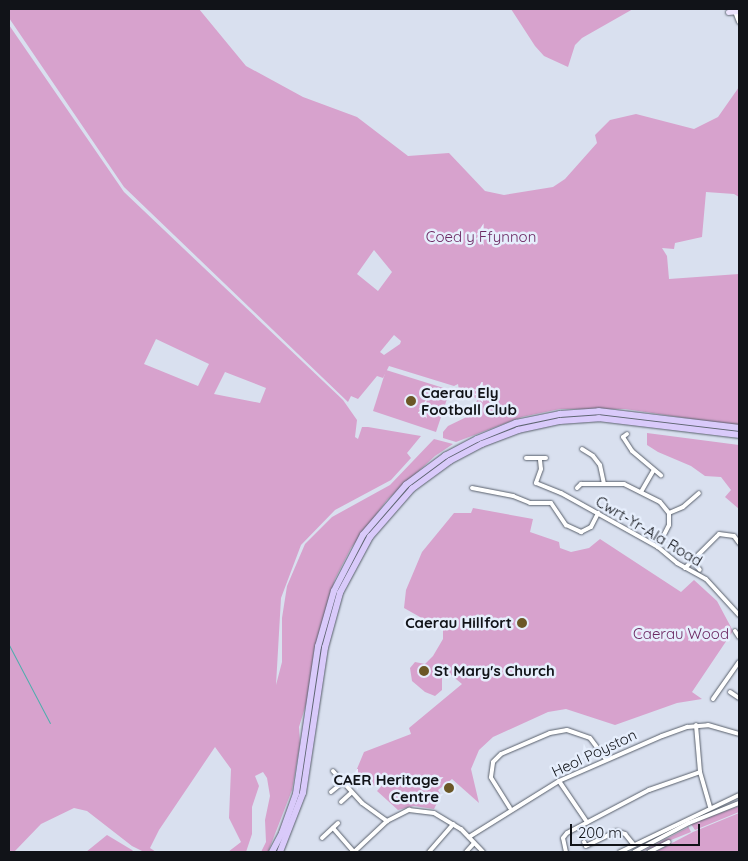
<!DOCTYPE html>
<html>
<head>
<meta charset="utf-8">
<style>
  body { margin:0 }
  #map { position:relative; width:748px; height:861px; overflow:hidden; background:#d9e0ef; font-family:Quicksand,sans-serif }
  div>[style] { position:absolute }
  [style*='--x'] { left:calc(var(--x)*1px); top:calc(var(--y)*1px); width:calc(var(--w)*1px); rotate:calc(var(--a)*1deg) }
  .green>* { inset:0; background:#d7a2cd }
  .stream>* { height:1px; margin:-0.5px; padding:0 0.5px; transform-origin:0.5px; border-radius:0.5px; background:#4daeac }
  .roads { filter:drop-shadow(0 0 1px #585f6b) drop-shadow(0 0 1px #585f6b) }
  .street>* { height:4px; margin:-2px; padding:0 2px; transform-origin:2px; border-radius:2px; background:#fff }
  .secondary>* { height:5px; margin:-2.5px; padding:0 2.5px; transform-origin:2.5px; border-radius:2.5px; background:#ece4fd }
  .primary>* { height:5.5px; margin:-2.75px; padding:0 2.75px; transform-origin:2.75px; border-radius:2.75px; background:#d9cafa }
  .dots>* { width:14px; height:14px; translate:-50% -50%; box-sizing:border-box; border:2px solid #e6eefc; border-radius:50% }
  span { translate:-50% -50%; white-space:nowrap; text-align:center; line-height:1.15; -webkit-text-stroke:5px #e6eefc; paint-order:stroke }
  .park-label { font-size:15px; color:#6c2963 }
  .poi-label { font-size:15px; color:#111318; font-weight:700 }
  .left { translate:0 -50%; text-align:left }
  .right { translate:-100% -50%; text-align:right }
  .street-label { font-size:15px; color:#111318 }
  .frame { position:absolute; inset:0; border:10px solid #111318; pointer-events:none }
  .scale { position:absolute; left:570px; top:824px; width:130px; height:22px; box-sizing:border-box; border:2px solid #111318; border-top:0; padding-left:6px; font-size:15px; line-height:18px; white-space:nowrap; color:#111318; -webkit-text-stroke:4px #e6eefc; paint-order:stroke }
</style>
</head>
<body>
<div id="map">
  <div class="green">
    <i style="clip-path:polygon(evenodd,9px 9px,199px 9px,246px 66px,303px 97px,357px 117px,408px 156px,449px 153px,485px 191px,504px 195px,553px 187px,565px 179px,597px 143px,595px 135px,610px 120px,636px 114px,694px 129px,718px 117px,739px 87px,739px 197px,734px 194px,706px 192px,702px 237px,675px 243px,674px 249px,662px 248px,667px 256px,669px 279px,739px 274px,739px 426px,625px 409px,560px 409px,522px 417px,456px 442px,443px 438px,443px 432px,448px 426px,481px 410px,475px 404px,478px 399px,459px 390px,458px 384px,454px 386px,389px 366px,383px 378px,377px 376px,358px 399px,351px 396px,348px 402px,124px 187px,9px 18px,9px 9px,374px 250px,392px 272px,378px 291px,357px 274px,374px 250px,9px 9px,394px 335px,401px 341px,400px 344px,384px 355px,380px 352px,394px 335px)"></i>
    <i style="clip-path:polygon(511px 9px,633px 9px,582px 38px,575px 45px,568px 67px,544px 56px,535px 46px)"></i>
    <i style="clip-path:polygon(evenodd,9px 25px,124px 192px,343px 400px,357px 420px,355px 437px,358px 439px,362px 427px,368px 427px,421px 436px,407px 453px,411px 458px,391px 480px,335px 510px,301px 545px,281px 598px,276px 685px,282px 662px,282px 618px,287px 586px,305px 544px,332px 517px,390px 485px,434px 439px,453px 444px,435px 456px,387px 500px,351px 548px,335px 579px,314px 651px,308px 698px,299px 727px,300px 744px,292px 790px,268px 852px,261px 852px,266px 842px,265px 820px,270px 796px,267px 778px,263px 772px,255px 776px,259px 786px,252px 807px,252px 834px,246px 852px,228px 852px,241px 842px,229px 818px,231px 769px,215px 747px,159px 830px,150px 848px,156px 852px,144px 852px,132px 846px,87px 811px,74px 808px,41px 824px,14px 852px,9px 852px,9px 25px,156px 339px,209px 364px,198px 386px,144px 364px,156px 339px,9px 25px,225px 372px,266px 388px,260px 403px,214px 394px,225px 372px)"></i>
    <i style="clip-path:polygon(386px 370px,450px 390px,436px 432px,373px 411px)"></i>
    <i style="clip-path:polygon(647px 433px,739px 445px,739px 509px,725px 497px,731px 490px,721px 477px,705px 476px,691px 466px,658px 452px,647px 445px)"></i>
    <i style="clip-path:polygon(473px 508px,533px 519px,530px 532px,559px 542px,560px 548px,571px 552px,589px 548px,600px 539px,681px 592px,694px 580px,717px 601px,733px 631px,692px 692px,702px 699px,677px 703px,615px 725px,566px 709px,548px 712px,493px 737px,479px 750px,471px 769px,479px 803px,452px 779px,438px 790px,441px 795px,434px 809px,414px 806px,398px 810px,377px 791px,388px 779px,380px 786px,367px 785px,354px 776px,364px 752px,411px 734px,409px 728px,462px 684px,450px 674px,442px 675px,442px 690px,435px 696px,425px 692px,412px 681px,410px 668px,415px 662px,425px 664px,433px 656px,443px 639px,443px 630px,404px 608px,406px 590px,422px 552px,454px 513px,471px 513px)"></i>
    <i style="clip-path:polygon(739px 806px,739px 812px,695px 830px,691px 824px)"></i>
    <i style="clip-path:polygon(739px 813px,739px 852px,655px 852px,693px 832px)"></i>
    <i style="clip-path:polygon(688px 826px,691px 832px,641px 852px,687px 828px)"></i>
    <i style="clip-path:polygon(107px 835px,132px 850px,134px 852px,86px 852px)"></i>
  </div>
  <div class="stream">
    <i style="--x:9;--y:645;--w:88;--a:62.3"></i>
  </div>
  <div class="roads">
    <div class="street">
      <i style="--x:734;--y:9;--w:14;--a:69"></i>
      <i style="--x:627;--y:434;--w:5;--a:143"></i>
      <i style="--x:623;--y:437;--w:17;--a:57"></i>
      <i style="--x:632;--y:451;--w:38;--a:40"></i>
      <i style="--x:582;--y:449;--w:13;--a:32"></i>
      <i style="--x:593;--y:456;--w:11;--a:52"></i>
      <i style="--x:600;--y:465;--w:19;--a:78"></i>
      <i style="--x:526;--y:458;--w:20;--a:0"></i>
      <i style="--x:540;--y:460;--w:9;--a:84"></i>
      <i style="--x:541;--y:469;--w:15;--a:110"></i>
      <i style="--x:536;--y:483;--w:27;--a:22"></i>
      <i style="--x:561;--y:493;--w:111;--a:29.1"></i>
      <i style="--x:658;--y:547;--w:25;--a:40"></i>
      <i style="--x:677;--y:563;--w:33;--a:29"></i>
      <i style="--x:706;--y:579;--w:49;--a:47.5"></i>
      <i style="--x:472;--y:488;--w:42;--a:11"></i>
      <i style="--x:513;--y:496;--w:18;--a:22"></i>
      <i style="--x:530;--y:503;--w:21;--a:0"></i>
      <i style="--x:551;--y:503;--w:27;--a:56"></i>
      <i style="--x:566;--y:525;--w:17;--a:25"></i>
      <i style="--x:581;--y:532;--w:11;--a:-27"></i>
      <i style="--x:591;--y:527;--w:16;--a:-63"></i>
      <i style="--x:577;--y:488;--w:6;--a:-45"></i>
      <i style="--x:581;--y:484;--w:43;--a:0"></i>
      <i style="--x:624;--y:484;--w:40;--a:26.6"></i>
      <i style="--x:660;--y:502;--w:14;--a:51"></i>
      <i style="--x:669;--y:513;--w:12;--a:90"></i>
      <i style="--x:669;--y:525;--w:25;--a:117"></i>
      <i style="--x:641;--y:492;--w:24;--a:-60"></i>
      <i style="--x:669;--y:513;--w:15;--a:-23"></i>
      <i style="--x:683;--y:507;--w:21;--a:-41"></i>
      <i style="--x:691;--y:560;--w:13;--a:48"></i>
      <i style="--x:685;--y:568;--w:48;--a:-45"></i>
      <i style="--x:719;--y:534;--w:15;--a:8"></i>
      <i style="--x:734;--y:536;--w:9;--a:54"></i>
      <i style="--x:735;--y:631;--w:7;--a:56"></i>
      <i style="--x:730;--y:692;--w:11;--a:34"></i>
      <i style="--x:713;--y:699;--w:45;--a:-54.9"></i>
      <i style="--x:696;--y:725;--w:47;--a:85.1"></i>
      <i style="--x:700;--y:772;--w:36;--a:74"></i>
      <i style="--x:333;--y:771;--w:43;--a:47.8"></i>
      <i style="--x:362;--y:803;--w:31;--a:36"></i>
      <i style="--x:387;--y:821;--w:25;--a:-27"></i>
      <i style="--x:409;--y:810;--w:25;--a:7"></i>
      <i style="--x:434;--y:813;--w:31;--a:31"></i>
      <i style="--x:461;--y:829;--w:32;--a:46"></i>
      <i style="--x:559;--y:781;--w:50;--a:55.7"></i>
      <i style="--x:331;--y:792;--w:13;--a:-39"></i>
      <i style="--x:341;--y:802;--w:13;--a:-42"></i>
      <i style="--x:510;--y:808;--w:36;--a:-122"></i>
      <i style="--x:491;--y:777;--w:15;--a:-82"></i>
      <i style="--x:493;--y:762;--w:11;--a:-45"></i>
      <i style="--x:501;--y:754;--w:53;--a:-23.2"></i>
      <i style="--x:550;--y:733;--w:17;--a:-10"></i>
      <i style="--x:567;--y:730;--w:24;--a:19"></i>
      <i style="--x:590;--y:738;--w:25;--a:53"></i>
      <i style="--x:333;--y:828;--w:32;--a:49"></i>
      <i style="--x:469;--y:837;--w:106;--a:-31.9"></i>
      <i style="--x:559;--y:781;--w:112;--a:-23.6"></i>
      <i style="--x:662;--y:736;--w:27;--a:-20"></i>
      <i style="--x:687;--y:727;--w:21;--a:-5"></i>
      <i style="--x:708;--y:725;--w:32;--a:16"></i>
      <i style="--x:322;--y:838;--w:22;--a:-43"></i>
      <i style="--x:584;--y:842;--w:4;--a:63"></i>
      <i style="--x:586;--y:846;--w:34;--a:-26"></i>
      <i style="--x:617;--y:831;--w:9;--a:21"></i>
      <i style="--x:625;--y:834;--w:14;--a:51"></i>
      <i style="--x:354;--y:852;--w:45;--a:-43.2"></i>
      <i style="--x:429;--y:852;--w:37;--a:-49"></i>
      <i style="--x:466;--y:852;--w:12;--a:-48"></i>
      <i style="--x:566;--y:852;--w:14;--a:-102"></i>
      <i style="--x:563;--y:838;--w:6;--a:-51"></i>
      <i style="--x:567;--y:833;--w:93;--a:-27.7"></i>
      <i style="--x:649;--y:790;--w:54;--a:-19.4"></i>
      <i style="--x:620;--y:852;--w:132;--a:-25.6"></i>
      <i style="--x:634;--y:852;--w:62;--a:-27.8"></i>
      <i style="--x:689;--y:823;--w:54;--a:-21.8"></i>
      <i style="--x:649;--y:852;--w:22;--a:-27"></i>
    </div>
    <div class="secondary">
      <i style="--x:728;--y:12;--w:11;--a:-5"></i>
    </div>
    <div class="primary">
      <i style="--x:272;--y:852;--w:21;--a:-62"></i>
      <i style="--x:282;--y:833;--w:41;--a:-70.3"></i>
      <i style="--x:296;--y:794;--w:149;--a:-81.5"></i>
      <i style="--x:318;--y:647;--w:58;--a:-74.1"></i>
      <i style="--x:334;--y:591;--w:63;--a:-62.6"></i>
      <i style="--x:363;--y:535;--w:66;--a:-49.3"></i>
      <i style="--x:406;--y:485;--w:49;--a:-36.6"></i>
      <i style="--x:445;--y:456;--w:36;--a:-28"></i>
      <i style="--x:477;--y:439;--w:42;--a:-22.3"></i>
      <i style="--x:516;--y:423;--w:45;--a:-11.6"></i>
      <i style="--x:560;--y:414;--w:39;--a:-4"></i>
      <i style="--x:599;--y:411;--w:141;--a:6.9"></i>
      <i style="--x:280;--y:852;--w:63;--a:-68.7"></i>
      <i style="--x:303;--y:793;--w:147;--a:-81.4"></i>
      <i style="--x:325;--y:648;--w:57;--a:-74.7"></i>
      <i style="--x:340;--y:593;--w:64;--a:-61.8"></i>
      <i style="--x:370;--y:537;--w:64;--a:-48.8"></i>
      <i style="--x:412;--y:489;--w:47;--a:-36.4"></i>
      <i style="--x:450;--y:461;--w:36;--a:-28"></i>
      <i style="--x:482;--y:444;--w:39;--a:-21"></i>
      <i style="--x:518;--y:430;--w:43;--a:-12.1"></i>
      <i style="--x:560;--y:421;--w:39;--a:-4"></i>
      <i style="--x:599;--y:418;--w:141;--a:6.9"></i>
    </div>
  </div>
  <div class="dots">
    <i style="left:411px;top:401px;background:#6b5726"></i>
    <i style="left:522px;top:623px;background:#6b5726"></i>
    <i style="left:424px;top:671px;background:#6b5726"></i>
    <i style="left:449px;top:788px;background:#6b5726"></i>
  </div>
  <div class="park-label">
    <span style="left:481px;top:237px">Coed y Ffynnon</span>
    <span style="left:681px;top:634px">Caerau Wood</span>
  </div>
  <div class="poi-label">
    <span class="left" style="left:421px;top:401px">Caerau Ely<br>Football Club</span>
    <span class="right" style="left:512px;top:623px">Caerau Hillfort</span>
    <span class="left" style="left:434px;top:671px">St Mary's Church</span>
    <span class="right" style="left:439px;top:788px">CAER Heritage<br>Centre</span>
  </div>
  <div class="street-label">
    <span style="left:649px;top:531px;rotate:31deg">Cwrt-Yr-Ala Road</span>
    <span style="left:594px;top:753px;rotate:-25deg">Heol Poyston</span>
  </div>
  <div class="frame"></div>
  <div class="scale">200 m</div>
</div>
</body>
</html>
